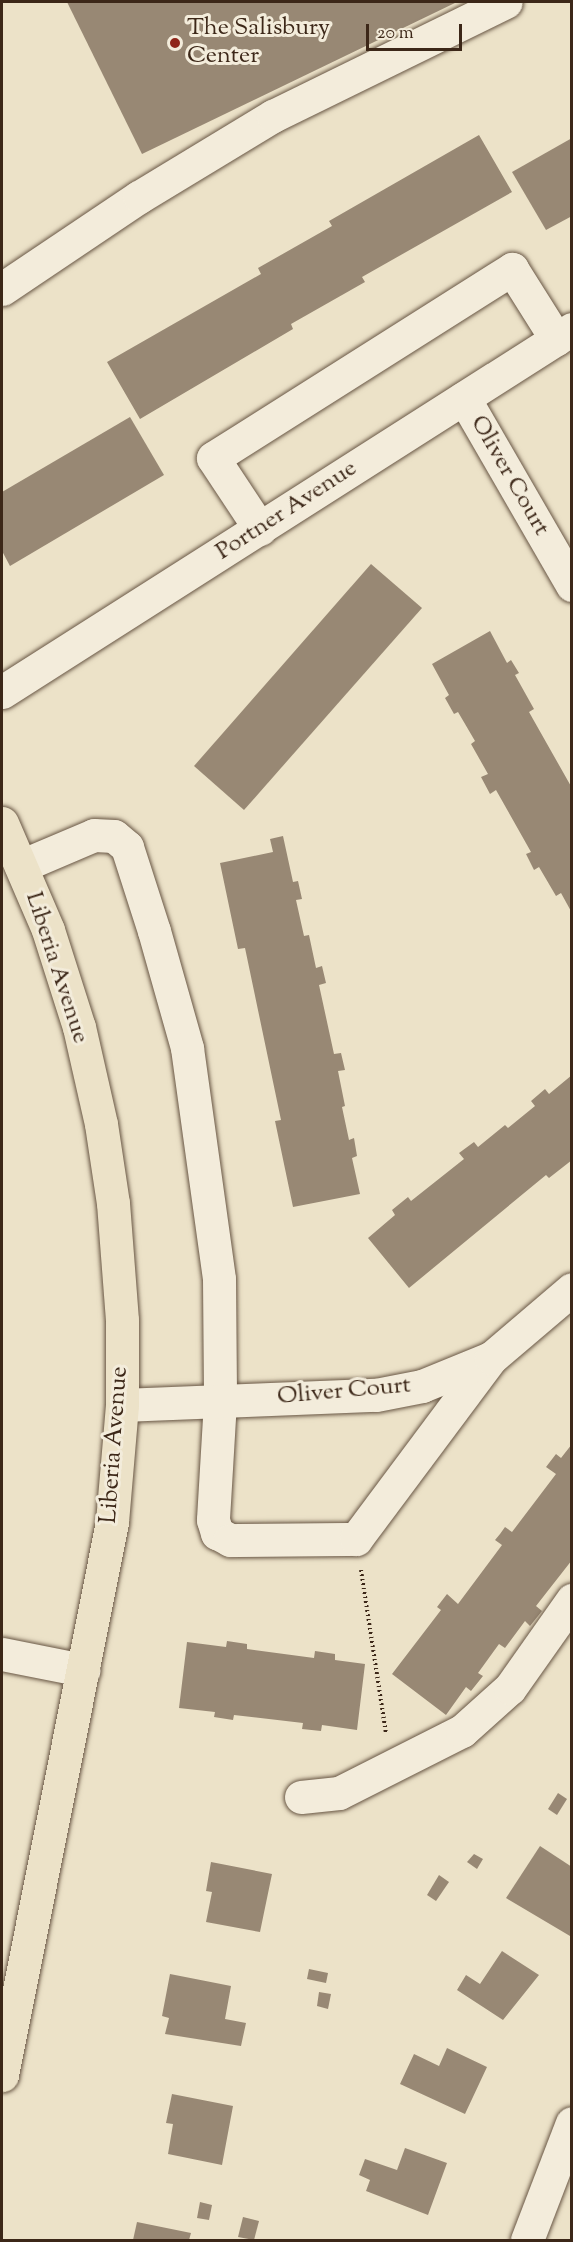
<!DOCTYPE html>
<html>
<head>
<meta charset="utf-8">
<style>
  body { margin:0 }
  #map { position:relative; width:573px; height:2242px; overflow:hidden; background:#ece2c8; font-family:"Sorts Mill Goudy",serif }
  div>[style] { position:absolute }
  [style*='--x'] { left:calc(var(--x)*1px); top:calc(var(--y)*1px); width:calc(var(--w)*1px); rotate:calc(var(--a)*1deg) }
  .building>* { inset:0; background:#988874 }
  .path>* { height:4px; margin-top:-2px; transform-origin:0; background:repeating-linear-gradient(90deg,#3c2718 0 1.5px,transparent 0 4.5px) }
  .roads { filter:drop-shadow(0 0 2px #685644) drop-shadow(0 0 2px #685644) }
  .minor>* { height:33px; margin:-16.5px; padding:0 16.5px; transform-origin:16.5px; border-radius:16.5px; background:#f3ecdb }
  .major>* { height:33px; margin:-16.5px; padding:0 16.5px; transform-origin:16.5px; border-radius:16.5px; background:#ece2c8 }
  .dots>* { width:16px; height:16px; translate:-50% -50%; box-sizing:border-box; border:3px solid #f3ecdb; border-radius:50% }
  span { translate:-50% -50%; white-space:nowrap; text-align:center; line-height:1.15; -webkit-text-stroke:6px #f3ecdb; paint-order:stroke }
  .poi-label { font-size:24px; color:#3c2718 }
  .left { translate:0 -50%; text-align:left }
  .street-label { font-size:24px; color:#3c2718 }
  .frame { position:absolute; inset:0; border:3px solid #3c2718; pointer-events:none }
  .scale { position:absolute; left:366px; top:24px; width:96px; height:27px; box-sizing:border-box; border:3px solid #3c2718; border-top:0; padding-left:8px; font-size:18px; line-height:21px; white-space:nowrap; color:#3c2718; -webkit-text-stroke:4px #f3ecdb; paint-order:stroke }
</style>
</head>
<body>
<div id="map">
  <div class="building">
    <i style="clip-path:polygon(67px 2px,457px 2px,142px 154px)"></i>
    <i style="clip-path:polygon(479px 135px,512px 192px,362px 277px,365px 282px,291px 324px,293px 329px,140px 419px,107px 362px,261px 274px,258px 268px,332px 226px,329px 221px)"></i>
    <i style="clip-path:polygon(572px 138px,572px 216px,546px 230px,512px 172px)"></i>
    <i style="clip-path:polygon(130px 417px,164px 475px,10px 566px,2px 551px,2px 492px)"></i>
    <i style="clip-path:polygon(371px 564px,422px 608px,244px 810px,194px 766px)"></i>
    <i style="clip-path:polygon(490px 631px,507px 663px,511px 660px,519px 673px,515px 675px,534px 709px,529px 712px,572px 788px,572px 913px,561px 893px,556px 896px,539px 867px,534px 870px,526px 854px,531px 852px,496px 790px,490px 794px,481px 777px,488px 774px,471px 744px,475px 741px,458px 712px,454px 714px,445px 698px,449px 695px,432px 664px)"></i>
    <i style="clip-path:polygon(283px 836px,293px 882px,298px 881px,302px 899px,296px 900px,304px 936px,309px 935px,316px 968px,322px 966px,326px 983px,319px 985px,334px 1054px,341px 1053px,345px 1070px,338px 1071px,345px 1106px,342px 1107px,349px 1140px,354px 1138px,357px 1156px,352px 1158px,360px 1194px,293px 1207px,275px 1121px,281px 1120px,245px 948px,238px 949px,220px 863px,273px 852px,270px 839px)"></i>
    <i style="clip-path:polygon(572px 1075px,572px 1160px,549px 1178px,546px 1175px,409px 1288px,368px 1238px,395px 1215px,392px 1210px,408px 1197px,411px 1201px,464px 1159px,459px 1153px,474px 1142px,478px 1147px,505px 1125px,508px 1128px,535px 1106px,531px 1101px,545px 1089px,549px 1094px)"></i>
    <i style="clip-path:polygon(572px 1444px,572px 1560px,536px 1606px,542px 1611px,530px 1626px,525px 1621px,505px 1648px,499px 1644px,478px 1673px,483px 1676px,471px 1691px,466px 1687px,446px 1715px,392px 1674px,441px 1610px,437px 1607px,447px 1594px,458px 1604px,502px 1545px,495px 1540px,500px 1534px,505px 1527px,512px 1532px,556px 1474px,546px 1467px,556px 1454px,561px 1458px)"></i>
    <i style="clip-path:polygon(227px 1641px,247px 1644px,247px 1649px,314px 1658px,315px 1651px,335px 1654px,335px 1660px,365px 1664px,357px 1730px,322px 1725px,321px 1731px,302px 1729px,303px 1723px,234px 1715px,233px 1720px,214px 1717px,215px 1712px,179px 1708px,187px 1642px,226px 1647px)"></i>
    <i style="clip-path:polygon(558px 1793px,567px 1799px,557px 1815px,548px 1809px)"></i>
    <i style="clip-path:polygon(540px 1846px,572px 1867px,570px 1936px,506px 1898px)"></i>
    <i style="clip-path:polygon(474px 1854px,483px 1859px,477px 1869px,467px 1862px)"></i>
    <i style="clip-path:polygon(211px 1862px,272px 1874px,260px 1932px,206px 1922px,212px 1892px,206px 1891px)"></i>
    <i style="clip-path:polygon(439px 1875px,449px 1882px,436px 1901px,427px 1895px)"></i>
    <i style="clip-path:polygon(502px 1951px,539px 1975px,503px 2020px,457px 1990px,466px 1975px,480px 1984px)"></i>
    <i style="clip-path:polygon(309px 1969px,328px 1973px,326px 1983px,307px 1979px)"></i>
    <i style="clip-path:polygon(170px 1974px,231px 1986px,225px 2019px,246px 2023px,241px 2046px,165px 2034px,169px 2018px,162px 2016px)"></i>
    <i style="clip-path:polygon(319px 1992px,331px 1994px,328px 2009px,317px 2006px)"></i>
    <i style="clip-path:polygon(447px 2048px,487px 2067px,465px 2114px,400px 2084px,414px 2054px,439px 2066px)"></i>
    <i style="clip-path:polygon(172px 2094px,233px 2106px,222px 2165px,168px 2154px,173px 2124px,166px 2123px)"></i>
    <i style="clip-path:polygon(405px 2148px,447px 2163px,428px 2215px,366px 2191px,370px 2180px,359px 2175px,365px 2159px,397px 2170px)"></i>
    <i style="clip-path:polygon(200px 2202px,212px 2205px,209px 2220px,197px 2218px)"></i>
    <i style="clip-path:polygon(243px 2217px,259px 2221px,254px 2240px,238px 2237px)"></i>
    <i style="clip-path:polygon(137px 2222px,191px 2233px,189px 2240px,133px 2240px)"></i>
  </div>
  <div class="path">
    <i style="--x:361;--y:1570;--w:166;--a:81.3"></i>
  </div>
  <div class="roads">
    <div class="minor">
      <i style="--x:2;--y:289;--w:165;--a:-33.9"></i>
      <i style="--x:139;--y:197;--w:157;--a:-31.2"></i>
      <i style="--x:273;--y:116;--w:259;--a:-26.1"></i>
      <i style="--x:464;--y:398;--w:216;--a:60"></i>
      <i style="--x:260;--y:529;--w:85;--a:-123.5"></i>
      <i style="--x:213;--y:458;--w:354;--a:-32.3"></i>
      <i style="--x:512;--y:269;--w:83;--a:57.8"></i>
      <i style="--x:2;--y:692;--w:676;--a:-32.49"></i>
      <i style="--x:21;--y:866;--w:79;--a:-23"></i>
      <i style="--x:94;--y:835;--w:20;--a:3"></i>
      <i style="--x:114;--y:836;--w:17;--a:40"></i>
      <i style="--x:127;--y:847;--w:88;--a:72.2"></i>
      <i style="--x:154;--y:931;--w:122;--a:74.2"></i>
      <i style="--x:187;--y:1048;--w:233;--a:82.1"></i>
      <i style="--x:219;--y:1279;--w:122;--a:89.5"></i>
      <i style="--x:220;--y:1401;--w:119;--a:93.4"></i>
      <i style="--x:213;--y:1520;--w:14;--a:73"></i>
      <i style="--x:217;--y:1533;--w:15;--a:28"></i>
      <i style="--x:230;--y:1540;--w:126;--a:-0.5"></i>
      <i style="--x:356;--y:1539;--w:226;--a:-53.3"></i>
      <i style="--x:122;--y:1405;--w:254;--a:-2.3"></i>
      <i style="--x:376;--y:1395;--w:47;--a:-11.1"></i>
      <i style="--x:422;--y:1386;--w:74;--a:-22.1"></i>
      <i style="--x:491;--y:1358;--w:106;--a:-40.4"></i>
      <i style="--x:2;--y:1654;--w:83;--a:11.2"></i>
      <i style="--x:301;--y:1797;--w:38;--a:-6"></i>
      <i style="--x:339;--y:1793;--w:138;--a:-26.8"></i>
      <i style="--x:462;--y:1731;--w:64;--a:-41.9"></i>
      <i style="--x:510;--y:1688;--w:108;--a:-54.8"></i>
      <i style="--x:527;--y:2240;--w:125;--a:-69"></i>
    </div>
    <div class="major">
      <i style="--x:2;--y:823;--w:116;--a:66.7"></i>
      <i style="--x:48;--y:930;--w:102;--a:72.3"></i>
      <i style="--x:79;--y:1027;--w:99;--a:77.2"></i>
      <i style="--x:101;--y:1124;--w:80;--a:81.4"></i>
      <i style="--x:113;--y:1203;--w:117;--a:85.6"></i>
      <i style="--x:122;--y:1320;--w:85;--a:90"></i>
      <i style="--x:122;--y:1405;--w:117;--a:94.9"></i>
      <i style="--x:112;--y:1522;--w:564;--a:101.25"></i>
    </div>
  </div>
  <div class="dots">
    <i style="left:175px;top:43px;background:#8f2418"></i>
  </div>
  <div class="poi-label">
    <span class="left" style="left:187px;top:43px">The Salisbury<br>Center</span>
  </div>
  <div class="street-label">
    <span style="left:509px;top:476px;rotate:60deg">Oliver Court</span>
    <span style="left:287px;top:511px;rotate:-33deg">Portner Avenue</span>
    <span style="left:56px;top:968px;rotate:72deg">Liberia Avenue</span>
    <span style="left:344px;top:1392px;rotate:-5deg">Oliver Court</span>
    <span style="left:115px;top:1445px;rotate:-86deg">Liberia Avenue</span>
  </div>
  <div class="frame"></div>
  <div class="scale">20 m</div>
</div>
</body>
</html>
